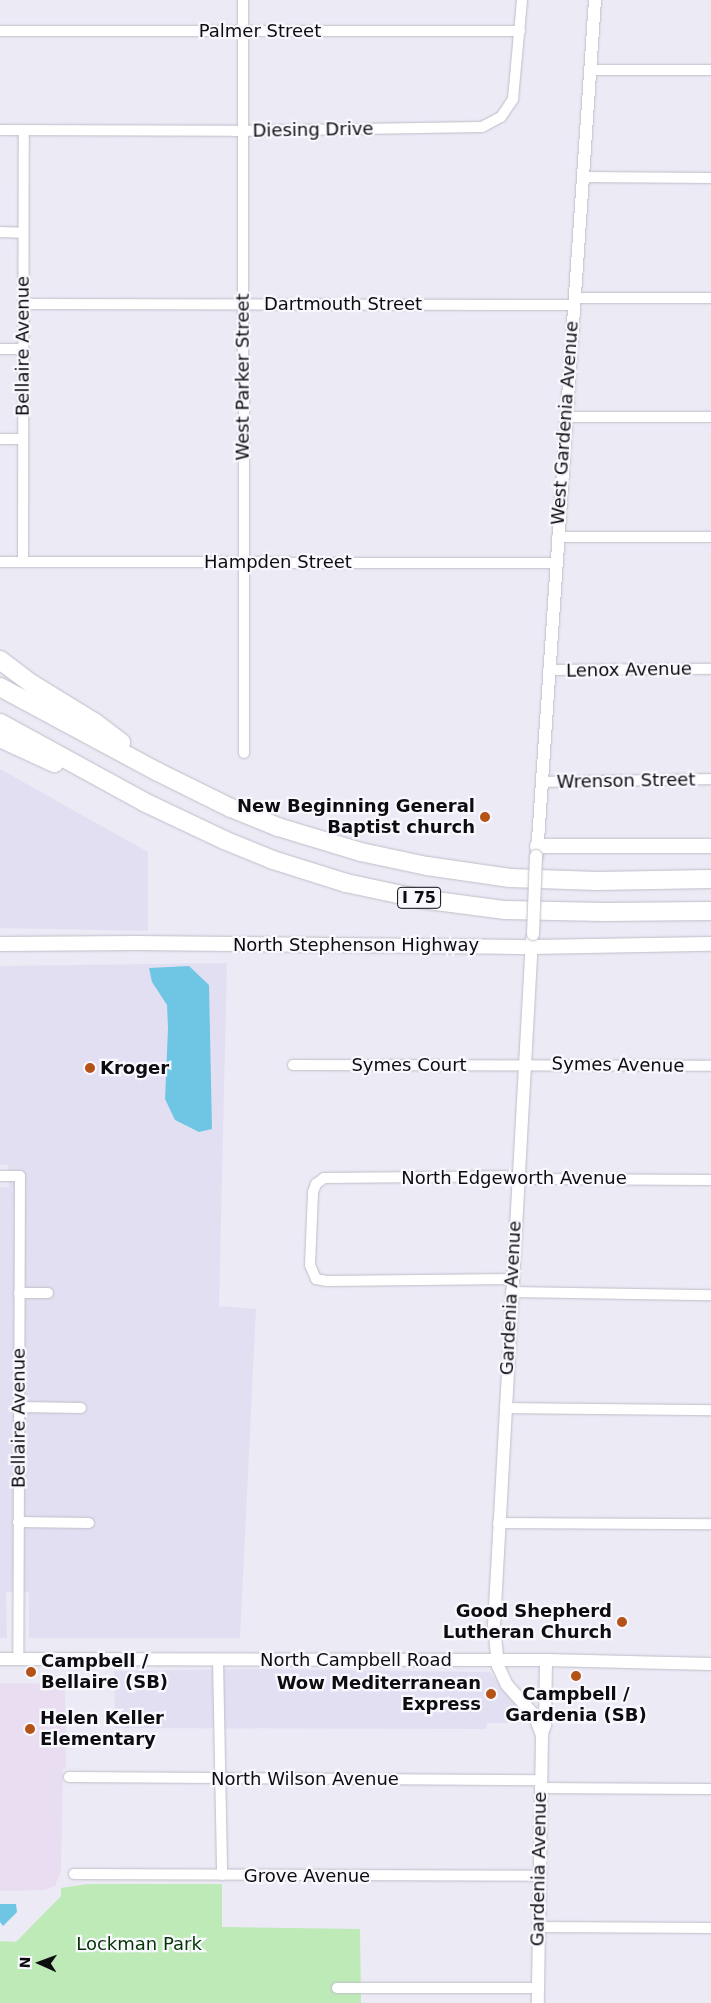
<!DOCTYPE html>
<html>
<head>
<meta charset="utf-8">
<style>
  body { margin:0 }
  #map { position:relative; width:711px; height:2003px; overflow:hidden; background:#eceaf5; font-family:"DejaVu Sans",sans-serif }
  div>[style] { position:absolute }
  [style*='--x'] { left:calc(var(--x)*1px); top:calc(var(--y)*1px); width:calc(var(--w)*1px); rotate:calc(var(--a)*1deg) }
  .built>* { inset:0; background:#e3dff2 }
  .education>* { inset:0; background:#e9ddf1 }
  .green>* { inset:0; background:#bdeab7 }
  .water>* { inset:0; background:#6fc6e4 }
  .roads { filter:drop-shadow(0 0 1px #bfbdc7) drop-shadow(0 0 1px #bfbdc7) }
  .minor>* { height:10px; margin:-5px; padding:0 5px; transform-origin:5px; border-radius:5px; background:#fff }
  .tertiary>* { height:12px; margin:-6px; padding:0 6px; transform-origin:6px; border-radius:6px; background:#fff }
  .secondary>* { height:14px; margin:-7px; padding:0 7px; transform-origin:7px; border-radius:7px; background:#fff }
  .motorway>* { height:18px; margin:-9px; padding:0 9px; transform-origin:9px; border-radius:9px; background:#fff }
  .bridges { filter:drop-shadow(0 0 1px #bfbdc7) drop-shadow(0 0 1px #bfbdc7) }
  .tertiary-bridge>* { height:12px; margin:-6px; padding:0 6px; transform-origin:6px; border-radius:6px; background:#fff }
  .dots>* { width:14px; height:14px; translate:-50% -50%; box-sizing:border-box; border:2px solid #f9f8ff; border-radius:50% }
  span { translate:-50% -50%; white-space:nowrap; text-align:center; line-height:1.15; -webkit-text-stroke:4.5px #f9f8ff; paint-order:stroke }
  .shield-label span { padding:1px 4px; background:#f9f8ff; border:1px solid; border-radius:4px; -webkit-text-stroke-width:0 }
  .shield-label { font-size:16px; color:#0d0c0f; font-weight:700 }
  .street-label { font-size:18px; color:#0d0c0f }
  .poi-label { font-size:18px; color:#0d0c0f; font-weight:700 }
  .right { translate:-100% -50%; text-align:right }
  .left { translate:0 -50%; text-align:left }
  .park-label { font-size:18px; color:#023700 }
  .north { position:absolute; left:15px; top:1938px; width:50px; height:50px; -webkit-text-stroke:4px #f9f8ff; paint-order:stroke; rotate:272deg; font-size:14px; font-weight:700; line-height:20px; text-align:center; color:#0d0c0f }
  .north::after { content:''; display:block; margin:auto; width:18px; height:22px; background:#0d0c0f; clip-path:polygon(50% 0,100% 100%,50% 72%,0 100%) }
</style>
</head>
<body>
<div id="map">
  <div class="built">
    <i style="clip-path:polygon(0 769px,148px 852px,148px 931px,0 928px)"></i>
    <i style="clip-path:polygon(227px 963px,219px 1306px,256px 1309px,240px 1638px,29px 1638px,29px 1592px,6px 1592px,7px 1638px,0 1638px,0 1187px,9px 1187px,8px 1165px,0 1165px,0 966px)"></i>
    <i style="clip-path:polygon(250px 1669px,490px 1672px,529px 1723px,487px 1723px,486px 1729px,115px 1728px,114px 1671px)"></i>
  </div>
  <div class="education">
    <i style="clip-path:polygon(0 1683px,65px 1684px,66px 1768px,63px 1769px,61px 1872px,55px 1886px,44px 1890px,0 1891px)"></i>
  </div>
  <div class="green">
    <i style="clip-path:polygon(88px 1884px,222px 1884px,222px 1927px,360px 1929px,361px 2003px,0 2003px,0 1941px,16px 1942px,61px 1896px,61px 1888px)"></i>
  </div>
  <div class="water">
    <i style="clip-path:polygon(189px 966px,209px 985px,212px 1129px,199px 1132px,175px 1120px,165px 1099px,168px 1028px,167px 1005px,152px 982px,149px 968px)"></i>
    <i style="clip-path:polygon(0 1904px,16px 1904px,17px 1912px,3px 1926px,0 1922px)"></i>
  </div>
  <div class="roads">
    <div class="minor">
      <i style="--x:243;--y:0;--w:753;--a:89.92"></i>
      <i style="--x:0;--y:31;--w:520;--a:0"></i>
      <i style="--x:590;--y:70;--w:121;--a:0"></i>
      <i style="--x:0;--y:130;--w:234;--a:0.2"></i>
      <i style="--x:234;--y:131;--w:248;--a:-0.9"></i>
      <i style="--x:482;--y:127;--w:21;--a:-28"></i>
      <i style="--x:501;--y:117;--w:22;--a:-56"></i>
      <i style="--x:513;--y:99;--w:99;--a:-84.8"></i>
      <i style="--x:582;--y:177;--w:129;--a:0.4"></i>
      <i style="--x:0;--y:232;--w:23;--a:2"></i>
      <i style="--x:574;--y:298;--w:137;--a:0"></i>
      <i style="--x:23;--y:304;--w:551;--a:0.1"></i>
      <i style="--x:0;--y:349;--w:23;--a:0"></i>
      <i style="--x:566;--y:417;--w:145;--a:0"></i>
      <i style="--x:0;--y:439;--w:23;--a:0"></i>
      <i style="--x:557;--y:537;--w:154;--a:0"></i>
      <i style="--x:0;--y:562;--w:555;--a:0.1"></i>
      <i style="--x:23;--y:562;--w:432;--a:-89.9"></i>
      <i style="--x:548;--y:670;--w:163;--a:-0.4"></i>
      <i style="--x:542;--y:782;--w:169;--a:-1"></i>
      <i style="--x:293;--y:1065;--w:418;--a:0.1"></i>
      <i style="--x:0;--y:1176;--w:20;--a:0"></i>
      <i style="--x:20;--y:1176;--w:483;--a:90.2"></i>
      <i style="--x:512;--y:1279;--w:185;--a:179.4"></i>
      <i style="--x:327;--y:1281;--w:11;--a:-170"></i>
      <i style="--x:316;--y:1279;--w:15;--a:-113"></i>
      <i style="--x:310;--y:1265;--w:73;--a:-87.6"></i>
      <i style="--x:313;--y:1192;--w:9;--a:-69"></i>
      <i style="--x:316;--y:1184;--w:10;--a:-37"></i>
      <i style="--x:324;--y:1178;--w:179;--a:-0.6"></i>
      <i style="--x:503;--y:1176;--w:31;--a:6"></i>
      <i style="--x:534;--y:1179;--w:177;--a:0.3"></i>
      <i style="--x:511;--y:1292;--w:200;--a:0.9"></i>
      <i style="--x:19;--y:1293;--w:29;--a:0"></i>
      <i style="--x:19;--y:1407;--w:62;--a:0.9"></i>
      <i style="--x:505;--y:1408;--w:206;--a:0.6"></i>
      <i style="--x:18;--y:1522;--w:71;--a:0.8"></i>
      <i style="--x:498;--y:1523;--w:213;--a:0.3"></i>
      <i style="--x:218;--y:1659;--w:216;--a:88.9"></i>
      <i style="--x:69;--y:1777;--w:471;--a:0.4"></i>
      <i style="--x:540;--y:1788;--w:171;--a:0.3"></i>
      <i style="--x:74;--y:1874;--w:465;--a:0.2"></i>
      <i style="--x:539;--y:1927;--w:172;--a:0.3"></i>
      <i style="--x:337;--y:1988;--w:201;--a:0"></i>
    </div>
    <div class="tertiary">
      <i style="--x:537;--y:855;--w:857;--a:-86.12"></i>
      <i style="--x:532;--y:939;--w:688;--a:93.17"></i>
      <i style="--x:494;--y:1626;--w:40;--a:84.3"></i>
      <i style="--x:498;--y:1666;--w:21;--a:65"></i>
      <i style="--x:507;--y:1685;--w:40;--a:48"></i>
      <i style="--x:534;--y:1715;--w:22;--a:68"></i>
      <i style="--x:542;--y:1735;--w:268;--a:90.9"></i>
      <i style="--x:0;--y:1659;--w:546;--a:0.1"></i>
      <i style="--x:546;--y:1660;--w:165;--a:1.4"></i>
      <i style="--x:542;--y:1733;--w:9;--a:-69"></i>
      <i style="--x:545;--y:1725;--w:65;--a:-89.1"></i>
    </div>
    <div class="secondary">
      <i style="--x:537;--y:846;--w:174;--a:0"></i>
      <i style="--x:0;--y:944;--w:137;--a:-0.4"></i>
      <i style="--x:137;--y:943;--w:395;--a:0.6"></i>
      <i style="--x:532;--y:947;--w:179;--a:-1"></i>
    </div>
    <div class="motorway">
      <i style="--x:0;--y:660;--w:40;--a:37"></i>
      <i style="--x:32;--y:684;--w:73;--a:31.5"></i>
      <i style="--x:94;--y:722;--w:34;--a:37"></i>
      <i style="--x:0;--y:687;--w:179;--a:28.3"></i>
      <i style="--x:158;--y:772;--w:81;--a:26.3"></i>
      <i style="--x:231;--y:808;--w:51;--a:22"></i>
      <i style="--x:278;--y:827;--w:87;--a:16.8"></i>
      <i style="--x:361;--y:852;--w:67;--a:12"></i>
      <i style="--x:427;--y:866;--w:84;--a:8.2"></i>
      <i style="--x:510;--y:878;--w:87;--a:2"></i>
      <i style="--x:597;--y:881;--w:114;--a:-1"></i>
      <i style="--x:0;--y:723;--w:164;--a:28.7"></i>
      <i style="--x:144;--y:802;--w:89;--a:25.4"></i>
      <i style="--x:224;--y:840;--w:53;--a:22.2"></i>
      <i style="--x:273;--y:860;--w:77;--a:17.5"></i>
      <i style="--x:346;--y:883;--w:77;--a:12"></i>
      <i style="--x:421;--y:899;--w:85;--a:7.5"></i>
      <i style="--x:505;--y:910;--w:99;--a:1.2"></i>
      <i style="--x:604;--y:912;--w:107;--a:-0.5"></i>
      <i style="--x:0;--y:738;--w:60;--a:24.8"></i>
    </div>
  </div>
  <div class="bridges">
    <div class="tertiary-bridge">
      <i style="--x:533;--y:934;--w:78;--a:-87.8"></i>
    </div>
  </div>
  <div class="dots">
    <i style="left:485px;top:817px;background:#b55218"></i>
    <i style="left:90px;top:1068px;background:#b55218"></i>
    <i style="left:622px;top:1622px;background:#b55218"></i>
    <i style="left:31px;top:1672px;background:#b55218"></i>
    <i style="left:576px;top:1676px;background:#b55218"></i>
    <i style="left:491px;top:1694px;background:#b55218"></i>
    <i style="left:30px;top:1729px;background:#b55218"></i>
  </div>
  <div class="shield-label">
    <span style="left:419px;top:898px">I 75</span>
  </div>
  <div class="street-label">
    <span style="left:260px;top:31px">Palmer Street</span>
    <span style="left:313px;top:130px;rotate:-1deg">Diesing Drive</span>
    <span style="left:343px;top:304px">Dartmouth Street</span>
    <span style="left:23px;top:346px;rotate:-90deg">Bellaire Avenue</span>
    <span style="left:243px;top:377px;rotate:-90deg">West Parker Street</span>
    <span style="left:565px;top:423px;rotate:-86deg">West Gardenia Avenue</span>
    <span style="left:278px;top:562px">Hampden Street</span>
    <span style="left:629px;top:670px;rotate:-1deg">Lenox Avenue</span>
    <span style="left:626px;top:781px;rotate:-1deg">Wrenson Street</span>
    <span style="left:356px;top:945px">North Stephenson Highway</span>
    <span style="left:409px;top:1065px">Symes Court</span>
    <span style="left:618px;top:1065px;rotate:1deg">Symes Avenue</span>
    <span style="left:514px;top:1178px">North Edgeworth Avenue</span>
    <span style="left:511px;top:1298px;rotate:-87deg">Gardenia Avenue</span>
    <span style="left:19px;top:1418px;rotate:-90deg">Bellaire Avenue</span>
    <span style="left:356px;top:1660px">North Campbell Road</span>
    <span style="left:305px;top:1779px">North Wilson Avenue</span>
    <span style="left:539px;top:1869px;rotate:-89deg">Gardenia Avenue</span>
    <span style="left:307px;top:1876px">Grove Avenue</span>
  </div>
  <div class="poi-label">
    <span class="right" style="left:475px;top:817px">New Beginning General<br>Baptist church</span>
    <span class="left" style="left:100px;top:1068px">Kroger</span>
    <span class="right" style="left:612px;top:1622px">Good Shepherd<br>Lutheran Church</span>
    <span class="left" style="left:41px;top:1672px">Campbell /<br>Bellaire (SB)</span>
    <span class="right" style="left:481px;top:1694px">Wow Mediterranean<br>Express</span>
    <span style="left:576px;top:1705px">Campbell /<br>Gardenia (SB)</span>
    <span class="left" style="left:40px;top:1729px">Helen Keller<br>Elementary</span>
  </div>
  <div class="park-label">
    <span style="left:139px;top:1944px">Lockman Park</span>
  </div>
  <div class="north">N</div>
</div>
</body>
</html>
